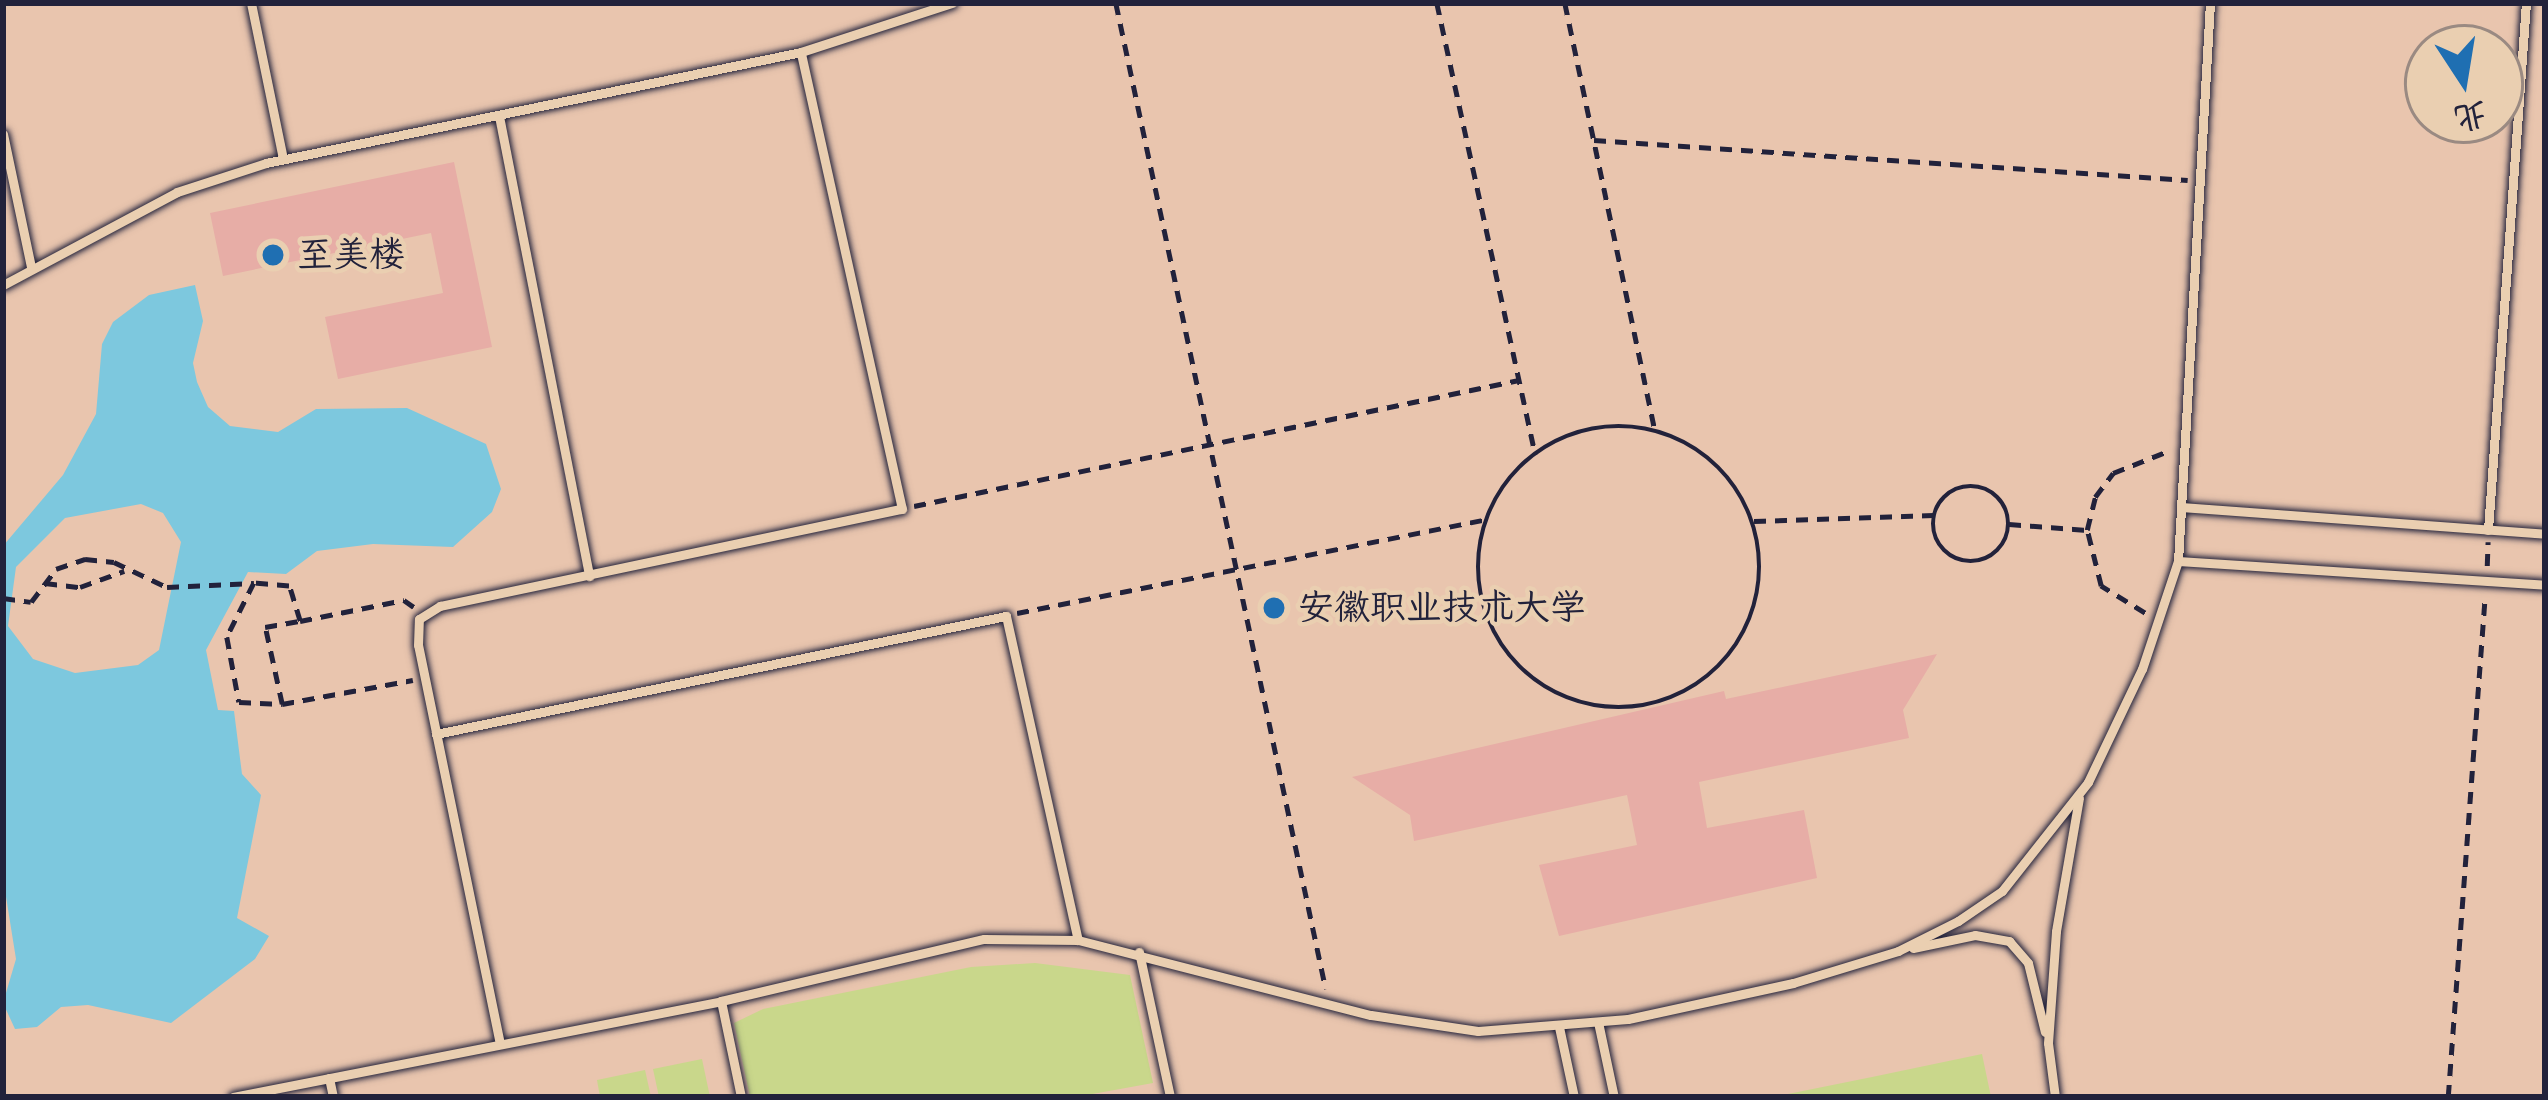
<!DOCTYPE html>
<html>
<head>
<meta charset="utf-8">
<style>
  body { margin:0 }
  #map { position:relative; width:2548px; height:1100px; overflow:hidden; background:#eacfb1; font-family:"Comic Neue","LXGW WenKai TC",sans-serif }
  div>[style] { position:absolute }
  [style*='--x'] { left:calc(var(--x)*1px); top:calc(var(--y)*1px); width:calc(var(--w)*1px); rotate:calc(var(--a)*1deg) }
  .built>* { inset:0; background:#e9c5ae }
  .green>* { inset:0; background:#c9d78b }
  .water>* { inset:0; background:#7dc8de }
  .building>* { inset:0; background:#e7ada6 }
  .path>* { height:4.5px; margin-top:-2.25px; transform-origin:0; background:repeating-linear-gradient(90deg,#22223b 0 12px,transparent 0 21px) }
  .path>.ring { margin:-2.25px; padding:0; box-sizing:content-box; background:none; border:4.5px solid #22223b; border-radius:50% }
  .roads { filter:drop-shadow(0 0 3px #22223b) drop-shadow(0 0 3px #22223b) }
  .service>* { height:9px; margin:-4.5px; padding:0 4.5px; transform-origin:4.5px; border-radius:4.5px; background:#eacfb1 }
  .dots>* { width:33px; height:33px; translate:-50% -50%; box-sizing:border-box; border:6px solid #eacfb1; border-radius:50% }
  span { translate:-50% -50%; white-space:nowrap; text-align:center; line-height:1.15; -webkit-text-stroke:9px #eacfb1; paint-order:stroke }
  .poi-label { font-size:36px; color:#22223b }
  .left { translate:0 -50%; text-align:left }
  .frame { position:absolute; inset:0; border:6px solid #22223b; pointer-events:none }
  .north { position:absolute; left:2404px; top:24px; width:120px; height:120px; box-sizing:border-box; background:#eacfb1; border:3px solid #9a8a82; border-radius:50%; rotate:168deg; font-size:33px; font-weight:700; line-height:48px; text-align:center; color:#22223b }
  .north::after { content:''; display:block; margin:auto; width:42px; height:54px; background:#1f6fb2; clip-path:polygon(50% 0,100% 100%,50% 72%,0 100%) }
</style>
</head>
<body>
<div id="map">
  <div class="built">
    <i style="clip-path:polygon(evenodd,3px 3px,2545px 3px,2545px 1097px,3px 1097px,3px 3px,2428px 48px,2500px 48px,2500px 120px,2428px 120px,2428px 48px)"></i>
  </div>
  <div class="green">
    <i style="clip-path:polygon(1035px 963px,1130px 975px,1153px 1083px,1076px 1097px,750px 1097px,734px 1023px,763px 1009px,971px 967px)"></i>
    <i style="clip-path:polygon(1982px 1054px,1991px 1097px,1773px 1097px,1872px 1077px)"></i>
    <i style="clip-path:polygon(702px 1059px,710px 1097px,659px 1097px,653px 1069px)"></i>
    <i style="clip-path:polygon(645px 1070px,651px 1097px,600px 1097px,597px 1080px)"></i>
  </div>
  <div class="water">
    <i style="clip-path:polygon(evenodd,195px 285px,203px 321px,193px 363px,197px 382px,208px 407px,230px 426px,278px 432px,316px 409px,407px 408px,486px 444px,501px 489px,492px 512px,453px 547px,373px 544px,317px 551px,286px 574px,248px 572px,206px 650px,218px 710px,234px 711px,242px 774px,261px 795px,237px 918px,269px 936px,255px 959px,171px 1023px,88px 1005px,61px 1007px,37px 1027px,15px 1029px,3px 1003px,16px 959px,3px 878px,3px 546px,63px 475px,96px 414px,102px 344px,113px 322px,149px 295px,195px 285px,141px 504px,163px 513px,181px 542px,159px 650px,138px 665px,75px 673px,33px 659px,8px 626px,16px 567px,65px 518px,141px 504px)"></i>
  </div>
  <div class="building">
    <i style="clip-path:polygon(454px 162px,492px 347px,338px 379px,325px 317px,443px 293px,431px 233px,223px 276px,210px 213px)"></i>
    <i style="clip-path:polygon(1937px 654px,1903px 710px,1909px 738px,1699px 782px,1707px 828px,1804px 810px,1817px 878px,1559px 936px,1539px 865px,1637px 845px,1627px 795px,1414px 841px,1410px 815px,1352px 777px,1724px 691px,1726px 699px)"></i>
  </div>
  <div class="path">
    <i style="--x:1116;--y:3;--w:1008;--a:77.98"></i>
    <i style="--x:1437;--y:3;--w:462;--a:77.7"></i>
    <i style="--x:1565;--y:3;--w:436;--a:78.1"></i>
    <i style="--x:1594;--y:140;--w:595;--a:3.85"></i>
    <i class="ring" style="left:1478px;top:426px;width:277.5px;height:277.5px"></i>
    <i class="ring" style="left:1933px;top:486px;width:71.5px;height:71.5px"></i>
    <i style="--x:914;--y:506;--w:618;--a:-11.76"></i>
    <i style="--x:1754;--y:521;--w:180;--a:-1.9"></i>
    <i style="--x:2009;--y:524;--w:78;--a:4.4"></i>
    <i style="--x:2487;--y:566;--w:24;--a:-88"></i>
    <i style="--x:45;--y:583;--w:35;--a:7"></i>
    <i style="--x:80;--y:587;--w:47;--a:-20"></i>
    <i style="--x:3;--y:598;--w:28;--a:8"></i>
    <i style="--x:31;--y:602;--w:41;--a:-52.9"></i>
    <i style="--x:56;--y:569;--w:31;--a:-19"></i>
    <i style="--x:85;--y:559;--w:29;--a:6"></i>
    <i style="--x:114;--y:562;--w:59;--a:25.3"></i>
    <i style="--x:167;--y:587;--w:87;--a:-2.6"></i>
    <i style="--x:1017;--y:613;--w:478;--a:-11.3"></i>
    <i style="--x:2145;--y:613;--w:52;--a:-148.5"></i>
    <i style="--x:2101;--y:586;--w:58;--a:-104"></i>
    <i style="--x:2087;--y:530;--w:34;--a:-76"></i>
    <i style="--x:2095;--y:497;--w:30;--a:-53"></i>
    <i style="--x:2113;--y:473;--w:59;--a:-21.8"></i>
    <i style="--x:300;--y:621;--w:37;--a:-107"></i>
    <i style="--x:289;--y:586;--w:35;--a:-175"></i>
    <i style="--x:254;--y:583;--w:60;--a:116.6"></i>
    <i style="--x:227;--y:637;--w:66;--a:79.5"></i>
    <i style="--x:239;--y:702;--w:43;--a:2.7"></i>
    <i style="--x:282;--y:704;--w:79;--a:-102.4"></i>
    <i style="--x:265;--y:627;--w:36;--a:-10"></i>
    <i style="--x:300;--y:621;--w:106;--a:-11.4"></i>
    <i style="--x:404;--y:600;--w:12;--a:35"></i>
    <i style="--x:282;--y:704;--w:133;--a:-10.4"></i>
    <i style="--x:2448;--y:1097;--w:503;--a:-85.78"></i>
  </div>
  <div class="roads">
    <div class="service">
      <i style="--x:251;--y:3;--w:159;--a:78.4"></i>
      <i style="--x:499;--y:116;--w:469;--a:78.9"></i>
      <i style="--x:3;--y:134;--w:136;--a:78.1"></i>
      <i style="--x:3;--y:285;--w:197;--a:-28.1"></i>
      <i style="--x:177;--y:192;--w:94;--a:-18"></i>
      <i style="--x:266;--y:163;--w:546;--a:-11.72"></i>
      <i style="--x:801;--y:52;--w:159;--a:-18"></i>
      <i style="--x:2181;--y:507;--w:365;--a:4.2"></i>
      <i style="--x:2488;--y:530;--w:528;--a:-85.88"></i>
      <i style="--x:2178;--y:561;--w:368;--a:3.7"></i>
      <i style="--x:436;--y:734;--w:582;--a:-11.7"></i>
      <i style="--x:1006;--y:616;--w:332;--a:77.5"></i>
      <i style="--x:1913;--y:948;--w:63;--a:-11.8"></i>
      <i style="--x:1975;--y:935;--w:35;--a:10"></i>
      <i style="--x:2009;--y:941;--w:29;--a:49"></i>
      <i style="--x:2028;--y:963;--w:71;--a:76.2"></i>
      <i style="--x:1139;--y:952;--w:148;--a:77.9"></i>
      <i style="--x:721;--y:1001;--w:98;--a:78.2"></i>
      <i style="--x:1598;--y:1022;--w:77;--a:78"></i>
      <i style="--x:1559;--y:1027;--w:72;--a:77.9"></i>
      <i style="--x:500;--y:1044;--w:407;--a:-101.6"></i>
      <i style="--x:418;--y:645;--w:26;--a:-88"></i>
      <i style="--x:419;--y:619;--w:25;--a:-32"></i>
      <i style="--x:440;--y:606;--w:472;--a:-11.9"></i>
      <i style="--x:902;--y:509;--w:468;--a:-102.5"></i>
      <i style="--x:329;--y:1078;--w:19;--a:78"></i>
      <i style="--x:233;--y:1097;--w:497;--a:-11.1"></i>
      <i style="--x:721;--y:1001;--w:270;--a:-13.3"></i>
      <i style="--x:984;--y:939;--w:94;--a:0.6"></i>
      <i style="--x:1078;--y:940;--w:302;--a:14.4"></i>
      <i style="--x:1371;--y:1015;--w:108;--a:8.5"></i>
      <i style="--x:1478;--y:1031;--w:150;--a:-4.6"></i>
      <i style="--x:1628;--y:1019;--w:169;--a:-12.3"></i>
      <i style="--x:1793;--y:983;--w:110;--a:-16.9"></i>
      <i style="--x:1898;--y:951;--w:67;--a:-26.6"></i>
      <i style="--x:1958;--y:921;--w:53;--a:-34.3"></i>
      <i style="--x:2002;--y:891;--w:139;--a:-51.7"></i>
      <i style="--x:2088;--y:782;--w:125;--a:-64.5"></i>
      <i style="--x:2142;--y:669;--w:114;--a:-71.6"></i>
      <i style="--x:2178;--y:561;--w:559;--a:-86.72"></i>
      <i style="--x:2055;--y:1097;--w:54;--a:-97.4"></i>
      <i style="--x:2048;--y:1043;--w:112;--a:-85.9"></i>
      <i style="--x:2056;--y:931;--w:135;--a:-80.2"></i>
    </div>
  </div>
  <div class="dots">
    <i style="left:273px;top:255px;background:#1f6fb2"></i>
    <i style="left:1274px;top:608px;background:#1f6fb2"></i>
  </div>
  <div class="poi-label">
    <span class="left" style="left:297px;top:255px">至美楼</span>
    <span class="left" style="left:1298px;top:608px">安徽职业技术大学</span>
  </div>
  <div class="frame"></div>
  <div class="north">北</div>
</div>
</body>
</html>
